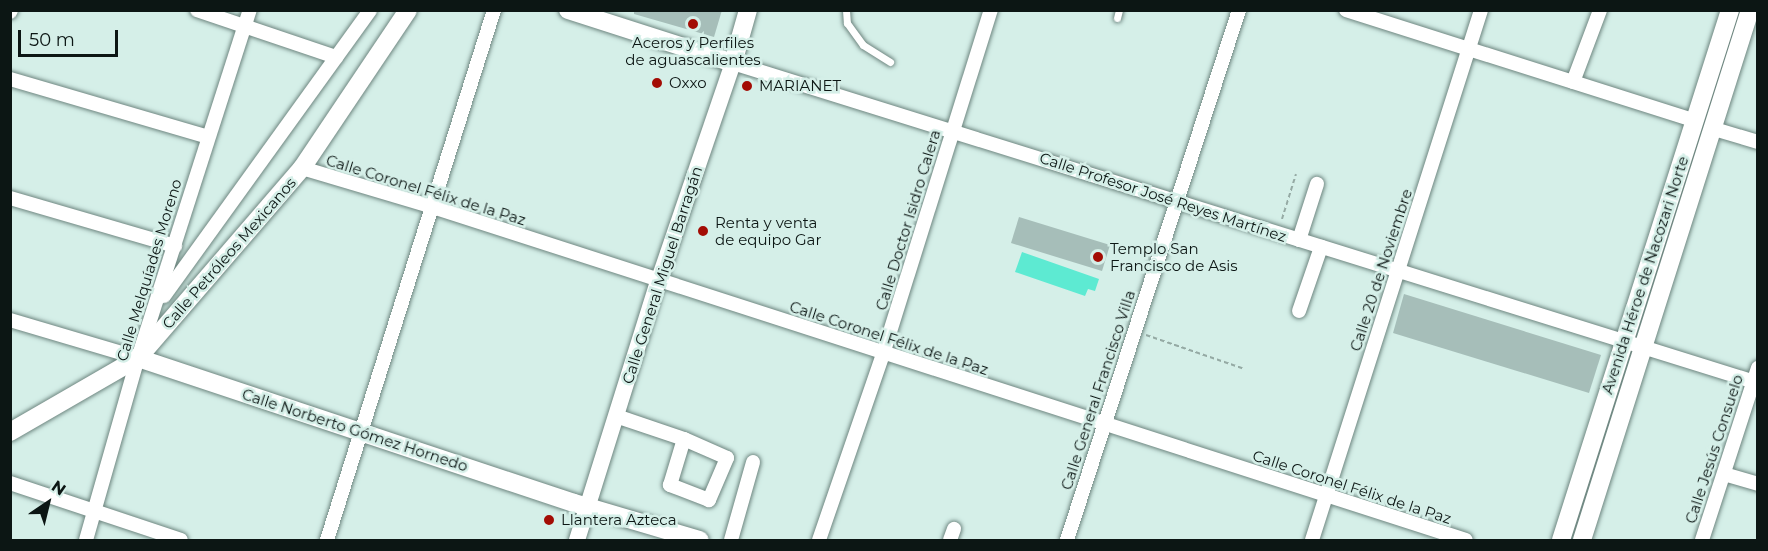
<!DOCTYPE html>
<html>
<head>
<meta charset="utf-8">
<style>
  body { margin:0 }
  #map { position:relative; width:1768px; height:551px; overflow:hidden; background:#d5efe8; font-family:Montserrat,sans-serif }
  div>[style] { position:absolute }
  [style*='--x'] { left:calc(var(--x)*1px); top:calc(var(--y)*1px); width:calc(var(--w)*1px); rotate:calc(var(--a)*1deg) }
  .green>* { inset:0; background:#5dead2 }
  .building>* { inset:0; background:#a6beb9 }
  .path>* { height:2px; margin-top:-1px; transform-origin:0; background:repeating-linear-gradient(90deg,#95aaa4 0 4.5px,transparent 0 7.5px) }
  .roads { filter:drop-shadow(0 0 2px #6e8680) drop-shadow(0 0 2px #6e8680) }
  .service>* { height:7px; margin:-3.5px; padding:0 3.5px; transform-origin:3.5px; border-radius:3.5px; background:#fff }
  .minor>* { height:14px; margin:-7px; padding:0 7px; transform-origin:7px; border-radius:7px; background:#fff }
  .tertiary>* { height:16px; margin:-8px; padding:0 8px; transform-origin:8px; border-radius:8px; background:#fff }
  .secondary>* { height:18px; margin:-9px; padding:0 9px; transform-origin:9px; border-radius:9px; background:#fff }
  .dots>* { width:16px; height:16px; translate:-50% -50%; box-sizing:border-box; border:3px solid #d5efe8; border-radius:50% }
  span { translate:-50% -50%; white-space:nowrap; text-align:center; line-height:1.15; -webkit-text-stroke:5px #d5efe8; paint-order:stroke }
  .poi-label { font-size:15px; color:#0c1614 }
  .left { translate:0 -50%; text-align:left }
  .street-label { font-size:15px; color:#0c1614 }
  .frame { position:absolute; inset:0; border:12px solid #0c1614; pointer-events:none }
  .north { position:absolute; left:18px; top:473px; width:60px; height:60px; -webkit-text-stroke:4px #d5efe8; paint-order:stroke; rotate:35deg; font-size:16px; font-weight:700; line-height:24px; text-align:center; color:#0c1614 }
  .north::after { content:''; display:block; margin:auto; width:21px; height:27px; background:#0c1614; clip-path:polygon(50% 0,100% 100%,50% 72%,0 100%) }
  .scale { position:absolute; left:18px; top:30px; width:100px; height:27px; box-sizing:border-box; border:3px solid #0c1614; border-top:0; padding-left:8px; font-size:18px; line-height:21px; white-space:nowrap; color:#0c1614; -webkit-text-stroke:4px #d5efe8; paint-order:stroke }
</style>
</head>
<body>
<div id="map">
  <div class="green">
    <i style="clip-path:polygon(1022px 252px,1099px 279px,1095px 291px,1088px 289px,1085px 296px,1015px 272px)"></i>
  </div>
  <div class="building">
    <i style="clip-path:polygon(634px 10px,722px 10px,714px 37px,634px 14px)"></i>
    <i style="clip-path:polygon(1019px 217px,1110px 245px,1102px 271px,1011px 243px)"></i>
    <i style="clip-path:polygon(1404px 294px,1601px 355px,1589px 393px,1393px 333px)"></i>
  </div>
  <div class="path">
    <i style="--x:1282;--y:219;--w:47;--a:-72.7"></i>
    <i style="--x:1146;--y:335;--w:102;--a:19"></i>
  </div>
  <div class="roads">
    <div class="service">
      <i style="--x:846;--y:10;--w:13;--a:86"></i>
      <i style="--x:847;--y:23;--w:27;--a:54"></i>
      <i style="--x:863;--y:45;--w:32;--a:32"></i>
      <i style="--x:1117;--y:18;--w:8;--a:-76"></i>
    </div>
    <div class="minor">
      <i style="--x:197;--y:10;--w:147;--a:18.7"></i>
      <i style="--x:1346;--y:10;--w:366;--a:17.6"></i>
      <i style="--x:10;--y:12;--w:2;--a:-63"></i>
      <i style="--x:733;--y:63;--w:1074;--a:17.34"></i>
      <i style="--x:10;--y:79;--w:206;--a:16.3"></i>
      <i style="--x:1573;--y:82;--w:77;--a:-69.4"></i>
      <i style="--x:1711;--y:128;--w:49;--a:16.6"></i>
      <i style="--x:302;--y:168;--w:137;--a:16.6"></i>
      <i style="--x:433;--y:207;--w:1085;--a:17.87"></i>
      <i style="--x:10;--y:198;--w:172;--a:16.2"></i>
      <i style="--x:1299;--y:240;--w:59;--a:-72.2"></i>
      <i style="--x:164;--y:296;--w:352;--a:-54.2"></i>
      <i style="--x:1299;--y:311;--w:68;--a:-71"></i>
      <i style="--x:10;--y:320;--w:134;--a:16.5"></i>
      <i style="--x:616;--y:416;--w:72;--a:18.7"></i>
      <i style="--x:684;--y:439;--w:47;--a:23.8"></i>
      <i style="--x:727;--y:458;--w:46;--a:113.2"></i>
      <i style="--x:709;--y:500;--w:42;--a:-159"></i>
      <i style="--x:670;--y:485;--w:48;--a:-73.1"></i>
      <i style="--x:1724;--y:474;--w:35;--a:16"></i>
      <i style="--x:10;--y:483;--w:180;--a:18.4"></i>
      <i style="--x:86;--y:540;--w:189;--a:-74.1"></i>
      <i style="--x:138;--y:358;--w:366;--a:-72.2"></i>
      <i style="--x:327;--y:540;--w:556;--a:-72.51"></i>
      <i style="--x:731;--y:540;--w:81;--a:-74.2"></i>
      <i style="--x:819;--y:540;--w:197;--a:-71"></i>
      <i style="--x:883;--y:354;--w:361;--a:-72.6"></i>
      <i style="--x:950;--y:540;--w:12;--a:-70"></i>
      <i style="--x:1067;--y:540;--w:557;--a:-72.02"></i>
      <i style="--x:1312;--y:540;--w:556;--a:-72.31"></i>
      <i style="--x:1702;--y:540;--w:181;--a:-72"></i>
    </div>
    <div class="tertiary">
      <i style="--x:577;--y:540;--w:270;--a:-72.6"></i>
      <i style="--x:658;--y:282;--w:231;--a:-71.1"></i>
    </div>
    <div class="secondary">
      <i style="--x:568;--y:10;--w:173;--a:17.8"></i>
      <i style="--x:733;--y:63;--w:55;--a:-74.2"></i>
      <i style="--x:138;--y:358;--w:459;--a:18.4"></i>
      <i style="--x:574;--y:503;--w:131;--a:16.4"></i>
      <i style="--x:10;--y:432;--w:148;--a:-30"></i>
      <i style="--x:138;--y:358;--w:251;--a:-49.2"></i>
      <i style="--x:302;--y:168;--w:190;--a:-56.1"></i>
      <i style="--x:1561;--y:540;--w:556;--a:-72.31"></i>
      <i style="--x:1582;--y:540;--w:556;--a:-72.41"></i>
    </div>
  </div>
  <div class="dots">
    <i style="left:693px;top:24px;background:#a30c04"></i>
    <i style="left:657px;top:83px;background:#a30c04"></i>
    <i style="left:747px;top:86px;background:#a30c04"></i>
    <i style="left:703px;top:231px;background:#a30c04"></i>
    <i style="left:1098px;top:257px;background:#a30c04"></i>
    <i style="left:549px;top:520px;background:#a30c04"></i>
  </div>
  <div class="poi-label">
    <span style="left:693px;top:51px">Aceros y Perfiles<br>de aguascalientes</span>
    <span class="left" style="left:669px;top:83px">Oxxo</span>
    <span class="left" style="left:759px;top:86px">MARIANET</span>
    <span class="left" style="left:715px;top:231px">Renta y venta<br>de equipo Gar</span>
    <span class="left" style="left:1110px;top:257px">Templo San<br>Francisco de Asis</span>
    <span class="left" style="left:561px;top:520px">Llantera Azteca</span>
  </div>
  <div class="street-label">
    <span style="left:426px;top:190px;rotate:17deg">Calle Coronel Félix de la Paz</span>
    <span style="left:1163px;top:197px;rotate:18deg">Calle Profesor José Reyes Martínez</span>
    <span style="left:908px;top:220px;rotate:-73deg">Calle Doctor Isidro Calera</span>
    <span style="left:229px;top:253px;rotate:-49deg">Calle Petróleos Mexicanos</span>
    <span style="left:149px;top:270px;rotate:-73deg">Calle Melquíades Moreno</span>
    <span style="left:1381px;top:270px;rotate:-72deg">Calle 20 de Noviembre</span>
    <span style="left:662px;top:275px;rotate:-72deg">Calle General Miguel Barragán</span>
    <span style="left:1645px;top:275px;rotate:-72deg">Avenida Héroe de Nacozari Norte</span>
    <span style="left:889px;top:338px;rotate:18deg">Calle Coronel Félix de la Paz</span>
    <span style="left:1098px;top:390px;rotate:-72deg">Calle General Francisco Villa</span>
    <span style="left:355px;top:430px;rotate:18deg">Calle Norberto Gómez Hornedo</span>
    <span style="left:1714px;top:449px;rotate:-72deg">Calle Jesús Consuelo</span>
    <span style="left:1352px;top:487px;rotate:18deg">Calle Coronel Félix de la Paz</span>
  </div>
  <div class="frame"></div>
  <div class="north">N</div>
  <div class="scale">50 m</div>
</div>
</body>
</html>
